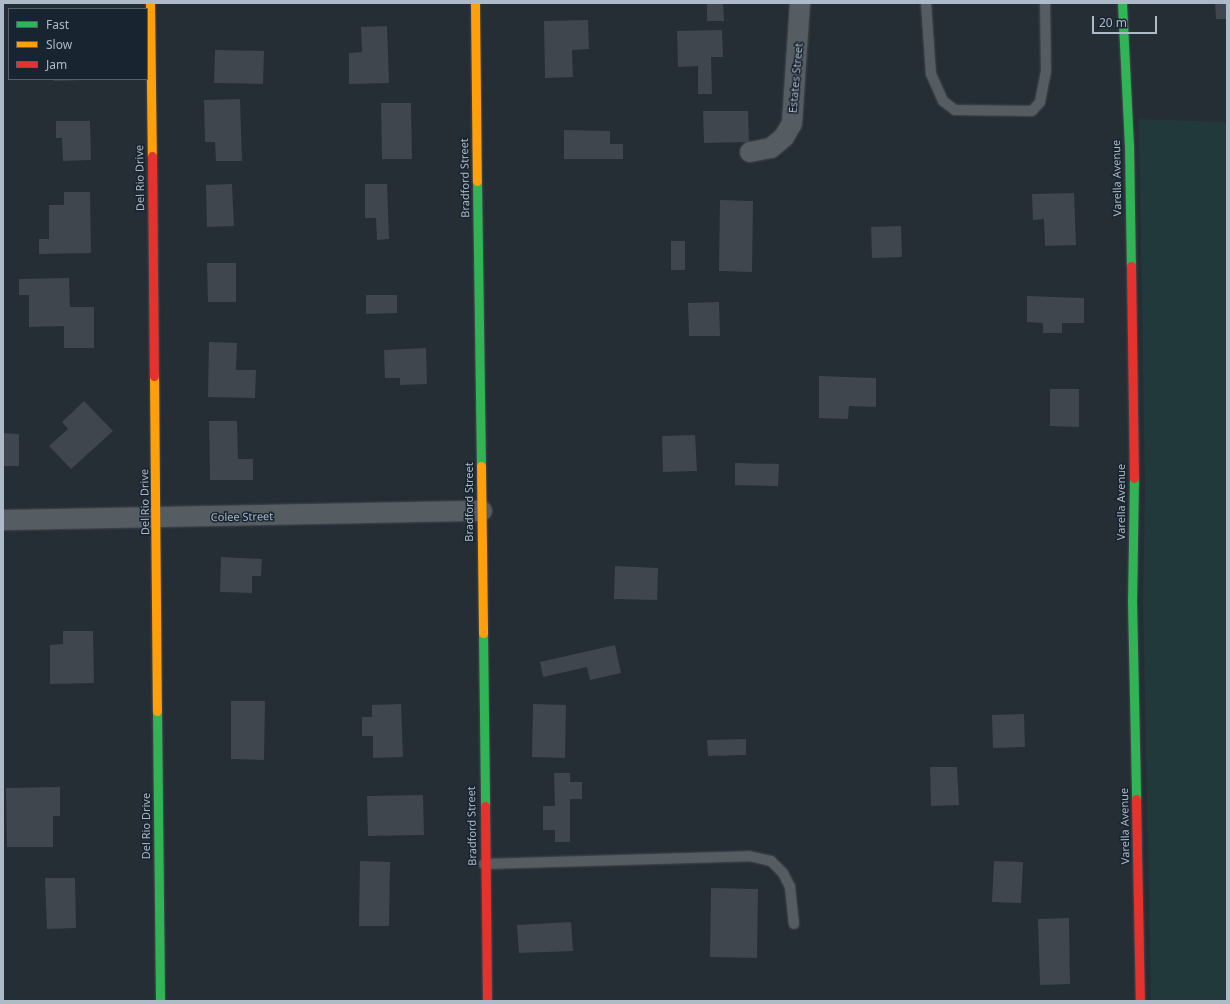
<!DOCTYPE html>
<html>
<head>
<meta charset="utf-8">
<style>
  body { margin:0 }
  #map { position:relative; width:1230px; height:1004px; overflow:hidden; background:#252d35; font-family:"Noto Sans",sans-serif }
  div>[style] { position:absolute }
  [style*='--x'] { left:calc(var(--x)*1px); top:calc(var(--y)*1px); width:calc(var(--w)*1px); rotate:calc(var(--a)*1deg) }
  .green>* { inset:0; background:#22393b }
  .building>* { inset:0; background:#3f464d }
  .roads { filter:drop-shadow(0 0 1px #43494f) drop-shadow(0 0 1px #43494f) }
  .lane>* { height:10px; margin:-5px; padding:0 5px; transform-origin:5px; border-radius:5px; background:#555c62 }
  .street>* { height:20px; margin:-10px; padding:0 10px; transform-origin:10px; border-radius:10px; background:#555c62 }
  .fast>* { height:9px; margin:-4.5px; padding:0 4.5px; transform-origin:4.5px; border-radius:4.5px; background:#30b455 }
  .slow>* { height:9px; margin:-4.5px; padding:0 4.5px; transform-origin:4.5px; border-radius:4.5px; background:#ff9f0a }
  .jam>* { height:9px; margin:-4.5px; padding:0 4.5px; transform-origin:4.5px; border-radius:4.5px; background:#e5322d }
  span { translate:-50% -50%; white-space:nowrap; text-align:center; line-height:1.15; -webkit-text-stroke:3px #182430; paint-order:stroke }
  .street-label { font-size:11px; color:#adbac7 }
  .frame { position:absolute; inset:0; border:4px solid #adbac7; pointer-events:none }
  .legend { position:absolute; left:8px; top:8px; width:140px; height:72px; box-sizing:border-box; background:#182430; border:1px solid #54606c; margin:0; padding:5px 7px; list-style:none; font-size:12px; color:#adbac7 }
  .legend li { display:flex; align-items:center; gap:8px; height:20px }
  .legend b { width:20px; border:1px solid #54606c }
  .scale { position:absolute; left:1092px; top:16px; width:65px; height:18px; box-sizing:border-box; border:2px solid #adbac7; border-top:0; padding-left:5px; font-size:12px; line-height:14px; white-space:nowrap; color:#adbac7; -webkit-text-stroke:3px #182430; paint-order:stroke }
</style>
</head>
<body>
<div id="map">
  <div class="green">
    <i style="clip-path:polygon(1139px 119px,1227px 122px,1227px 1001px,1151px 1001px,1143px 600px,1145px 490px)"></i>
  </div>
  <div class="building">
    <i style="clip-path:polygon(707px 3px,723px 3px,724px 21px,707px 21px)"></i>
    <i style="clip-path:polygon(1215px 3px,1227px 3px,1227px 19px,1216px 19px)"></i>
    <i style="clip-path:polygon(588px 20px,589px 49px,572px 50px,573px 77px,545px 78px,544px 21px)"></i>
    <i style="clip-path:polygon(387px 26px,389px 83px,349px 84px,349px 53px,362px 52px,361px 27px)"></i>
    <i style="clip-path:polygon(722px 30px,723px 57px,711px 57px,712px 94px,698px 94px,698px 66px,678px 67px,677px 31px)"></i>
    <i style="clip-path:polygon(215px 50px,264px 51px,263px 84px,214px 83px)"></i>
    <i style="clip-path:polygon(54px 79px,84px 79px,85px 80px,54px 81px)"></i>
    <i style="clip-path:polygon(240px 99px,242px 161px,216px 161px,215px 142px,205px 142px,204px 100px)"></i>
    <i style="clip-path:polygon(381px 103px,411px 103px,412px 159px,382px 159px)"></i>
    <i style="clip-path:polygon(703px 111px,748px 111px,749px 142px,704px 143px)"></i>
    <i style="clip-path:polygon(56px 121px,90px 121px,91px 160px,63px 161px,62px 138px,56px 138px)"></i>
    <i style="clip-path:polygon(564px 130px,610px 131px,610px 144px,623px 144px,623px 159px,564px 159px)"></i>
    <i style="clip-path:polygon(232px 184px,234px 226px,207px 227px,206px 185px)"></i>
    <i style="clip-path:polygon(365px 184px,387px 184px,389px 239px,377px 240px,376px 218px,365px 218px)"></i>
    <i style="clip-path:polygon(64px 192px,90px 192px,91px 253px,39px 254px,39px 239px,49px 239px,49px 205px,64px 205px)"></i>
    <i style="clip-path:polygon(1074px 193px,1076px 245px,1045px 246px,1044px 219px,1033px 220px,1032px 194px)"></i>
    <i style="clip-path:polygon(720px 200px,753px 201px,752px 272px,719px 271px)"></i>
    <i style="clip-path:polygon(901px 226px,902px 257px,872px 258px,871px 227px)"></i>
    <i style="clip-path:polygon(671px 241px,685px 241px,685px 270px,671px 270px)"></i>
    <i style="clip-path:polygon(207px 263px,236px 263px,236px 302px,208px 302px)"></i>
    <i style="clip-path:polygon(69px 278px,70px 307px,94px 307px,94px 348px,64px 348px,64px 326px,29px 327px,29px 295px,19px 295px,19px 279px)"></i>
    <i style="clip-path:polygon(366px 295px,397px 295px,397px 313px,366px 314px)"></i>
    <i style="clip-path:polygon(1027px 296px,1084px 298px,1084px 323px,1062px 323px,1062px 333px,1043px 333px,1043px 323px,1027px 322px)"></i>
    <i style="clip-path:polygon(719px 302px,720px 336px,689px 336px,688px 303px)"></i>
    <i style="clip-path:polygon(209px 342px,237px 343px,236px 370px,256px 370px,255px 398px,208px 397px)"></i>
    <i style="clip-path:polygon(426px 348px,427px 384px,400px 385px,400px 378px,385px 378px,384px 350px)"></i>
    <i style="clip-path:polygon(819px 376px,876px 378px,876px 407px,849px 406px,848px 419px,819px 418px)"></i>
    <i style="clip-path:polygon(1050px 389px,1079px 389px,1079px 427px,1050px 426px)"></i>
    <i style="clip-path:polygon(84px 401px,113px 431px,71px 469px,49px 446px,68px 429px,62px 422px)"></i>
    <i style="clip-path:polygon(209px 421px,237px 421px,238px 459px,253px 459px,253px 480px,210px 480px)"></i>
    <i style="clip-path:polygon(3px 433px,19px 434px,19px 466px,3px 466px)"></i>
    <i style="clip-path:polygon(695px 435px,697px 471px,663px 472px,662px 436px)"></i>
    <i style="clip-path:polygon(735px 463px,779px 464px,778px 486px,735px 485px)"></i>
    <i style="clip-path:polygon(221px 557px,262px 559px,261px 576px,252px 576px,252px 593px,220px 592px)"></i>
    <i style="clip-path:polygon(615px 566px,658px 568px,657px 600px,614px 599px)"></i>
    <i style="clip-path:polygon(63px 631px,93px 631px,94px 683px,50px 684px,50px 645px,63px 644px)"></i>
    <i style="clip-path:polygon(615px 645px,621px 673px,590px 680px,587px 667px,543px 677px,540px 662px)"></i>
    <i style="clip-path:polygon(231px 701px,265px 701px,264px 760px,231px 759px)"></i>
    <i style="clip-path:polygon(401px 704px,403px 757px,373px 758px,373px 736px,362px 736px,362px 717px,372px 717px,372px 705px)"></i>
    <i style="clip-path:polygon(533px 704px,566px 705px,565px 758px,532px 757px)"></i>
    <i style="clip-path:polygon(1024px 714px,1025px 747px,993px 748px,992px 715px)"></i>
    <i style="clip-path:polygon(746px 739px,746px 755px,708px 756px,707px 740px)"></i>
    <i style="clip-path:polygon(930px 767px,957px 767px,959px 805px,931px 806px)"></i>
    <i style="clip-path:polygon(554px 773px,570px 773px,570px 782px,582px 782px,582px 799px,570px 799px,570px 842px,555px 842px,555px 830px,543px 830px,543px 806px,555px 806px)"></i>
    <i style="clip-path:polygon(60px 787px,60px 816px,53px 816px,53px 847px,7px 847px,6px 788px)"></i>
    <i style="clip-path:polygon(423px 795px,424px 835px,368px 836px,367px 796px)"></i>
    <i style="clip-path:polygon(360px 861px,390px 862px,389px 926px,359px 926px)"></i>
    <i style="clip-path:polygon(994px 861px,1023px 862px,1021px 903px,992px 902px)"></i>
    <i style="clip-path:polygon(45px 878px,75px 878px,76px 928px,47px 929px)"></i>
    <i style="clip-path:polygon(711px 888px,758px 889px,757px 958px,710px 957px)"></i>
    <i style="clip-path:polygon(1069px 918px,1070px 984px,1040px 985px,1038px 919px)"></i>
    <i style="clip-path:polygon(571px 922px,573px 951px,519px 953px,517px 925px)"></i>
  </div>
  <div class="roads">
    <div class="lane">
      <i style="--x:926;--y:3;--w:71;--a:86"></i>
      <i style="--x:931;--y:74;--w:30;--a:66"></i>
      <i style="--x:943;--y:101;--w:15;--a:37"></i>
      <i style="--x:955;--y:110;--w:77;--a:0.7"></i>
      <i style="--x:1032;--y:111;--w:12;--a:-48"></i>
      <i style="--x:1040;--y:102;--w:32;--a:-79"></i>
      <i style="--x:1046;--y:71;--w:68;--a:-90.8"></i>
      <i style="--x:484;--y:864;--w:265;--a:-1.7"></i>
      <i style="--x:749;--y:856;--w:23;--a:13"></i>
      <i style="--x:771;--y:861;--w:17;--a:45"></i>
      <i style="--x:783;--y:873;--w:16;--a:63"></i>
      <i style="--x:790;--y:887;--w:37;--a:84"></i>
    </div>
    <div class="street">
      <i style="--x:750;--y:152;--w:21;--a:-11"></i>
      <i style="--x:771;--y:148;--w:17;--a:-40"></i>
      <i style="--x:784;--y:137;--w:16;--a:-60"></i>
      <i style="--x:792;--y:123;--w:120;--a:-86.2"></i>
      <i style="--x:3;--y:520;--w:479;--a:-1.1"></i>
    </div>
    <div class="fast">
      <i style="--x:1122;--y:3;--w:141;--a:87.2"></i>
      <i style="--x:1129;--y:144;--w:122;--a:89.1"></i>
      <i style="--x:477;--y:181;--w:285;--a:89.2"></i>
      <i style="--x:1134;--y:478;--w:122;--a:90.9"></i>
      <i style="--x:1132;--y:600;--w:199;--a:88.8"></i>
      <i style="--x:483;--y:633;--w:173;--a:89.3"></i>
      <i style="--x:157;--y:711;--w:290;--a:89.4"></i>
    </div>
    <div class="slow">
      <i style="--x:150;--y:3;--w:153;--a:89.3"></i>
      <i style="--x:475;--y:3;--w:178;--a:89.4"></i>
      <i style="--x:154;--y:376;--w:335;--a:89.5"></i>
      <i style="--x:481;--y:466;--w:167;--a:89.3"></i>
    </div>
    <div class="jam">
      <i style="--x:152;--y:156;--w:220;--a:89.5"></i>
      <i style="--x:1131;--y:266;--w:212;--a:89.2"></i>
      <i style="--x:1136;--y:799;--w:202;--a:88.9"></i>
      <i style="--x:485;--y:806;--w:195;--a:89.4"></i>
    </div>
  </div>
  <div class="street-label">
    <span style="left:796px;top:78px;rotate:-85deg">Estates Street</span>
    <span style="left:140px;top:178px;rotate:-91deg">Del Rio Drive</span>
    <span style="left:465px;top:178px;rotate:-91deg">Bradford Street</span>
    <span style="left:1117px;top:178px;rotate:-91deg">Varella Avenue</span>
    <span style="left:145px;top:502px;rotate:-91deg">Del Rio Drive</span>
    <span style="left:469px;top:502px;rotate:-90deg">Bradford Street</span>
    <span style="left:1121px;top:502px;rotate:-90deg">Varella Avenue</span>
    <span style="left:242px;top:517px;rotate:-1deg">Colee Street</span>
    <span style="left:146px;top:826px;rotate:-90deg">Del Rio Drive</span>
    <span style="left:472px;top:826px;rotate:-91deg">Bradford Street</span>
    <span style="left:1125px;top:826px;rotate:-91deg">Varella Avenue</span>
  </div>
  <div class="frame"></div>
  <ul class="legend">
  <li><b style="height:5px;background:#30b455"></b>Fast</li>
  <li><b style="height:5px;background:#ff9f0a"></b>Slow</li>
  <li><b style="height:5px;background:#e5322d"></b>Jam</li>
  </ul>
  <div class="scale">20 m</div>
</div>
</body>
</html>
